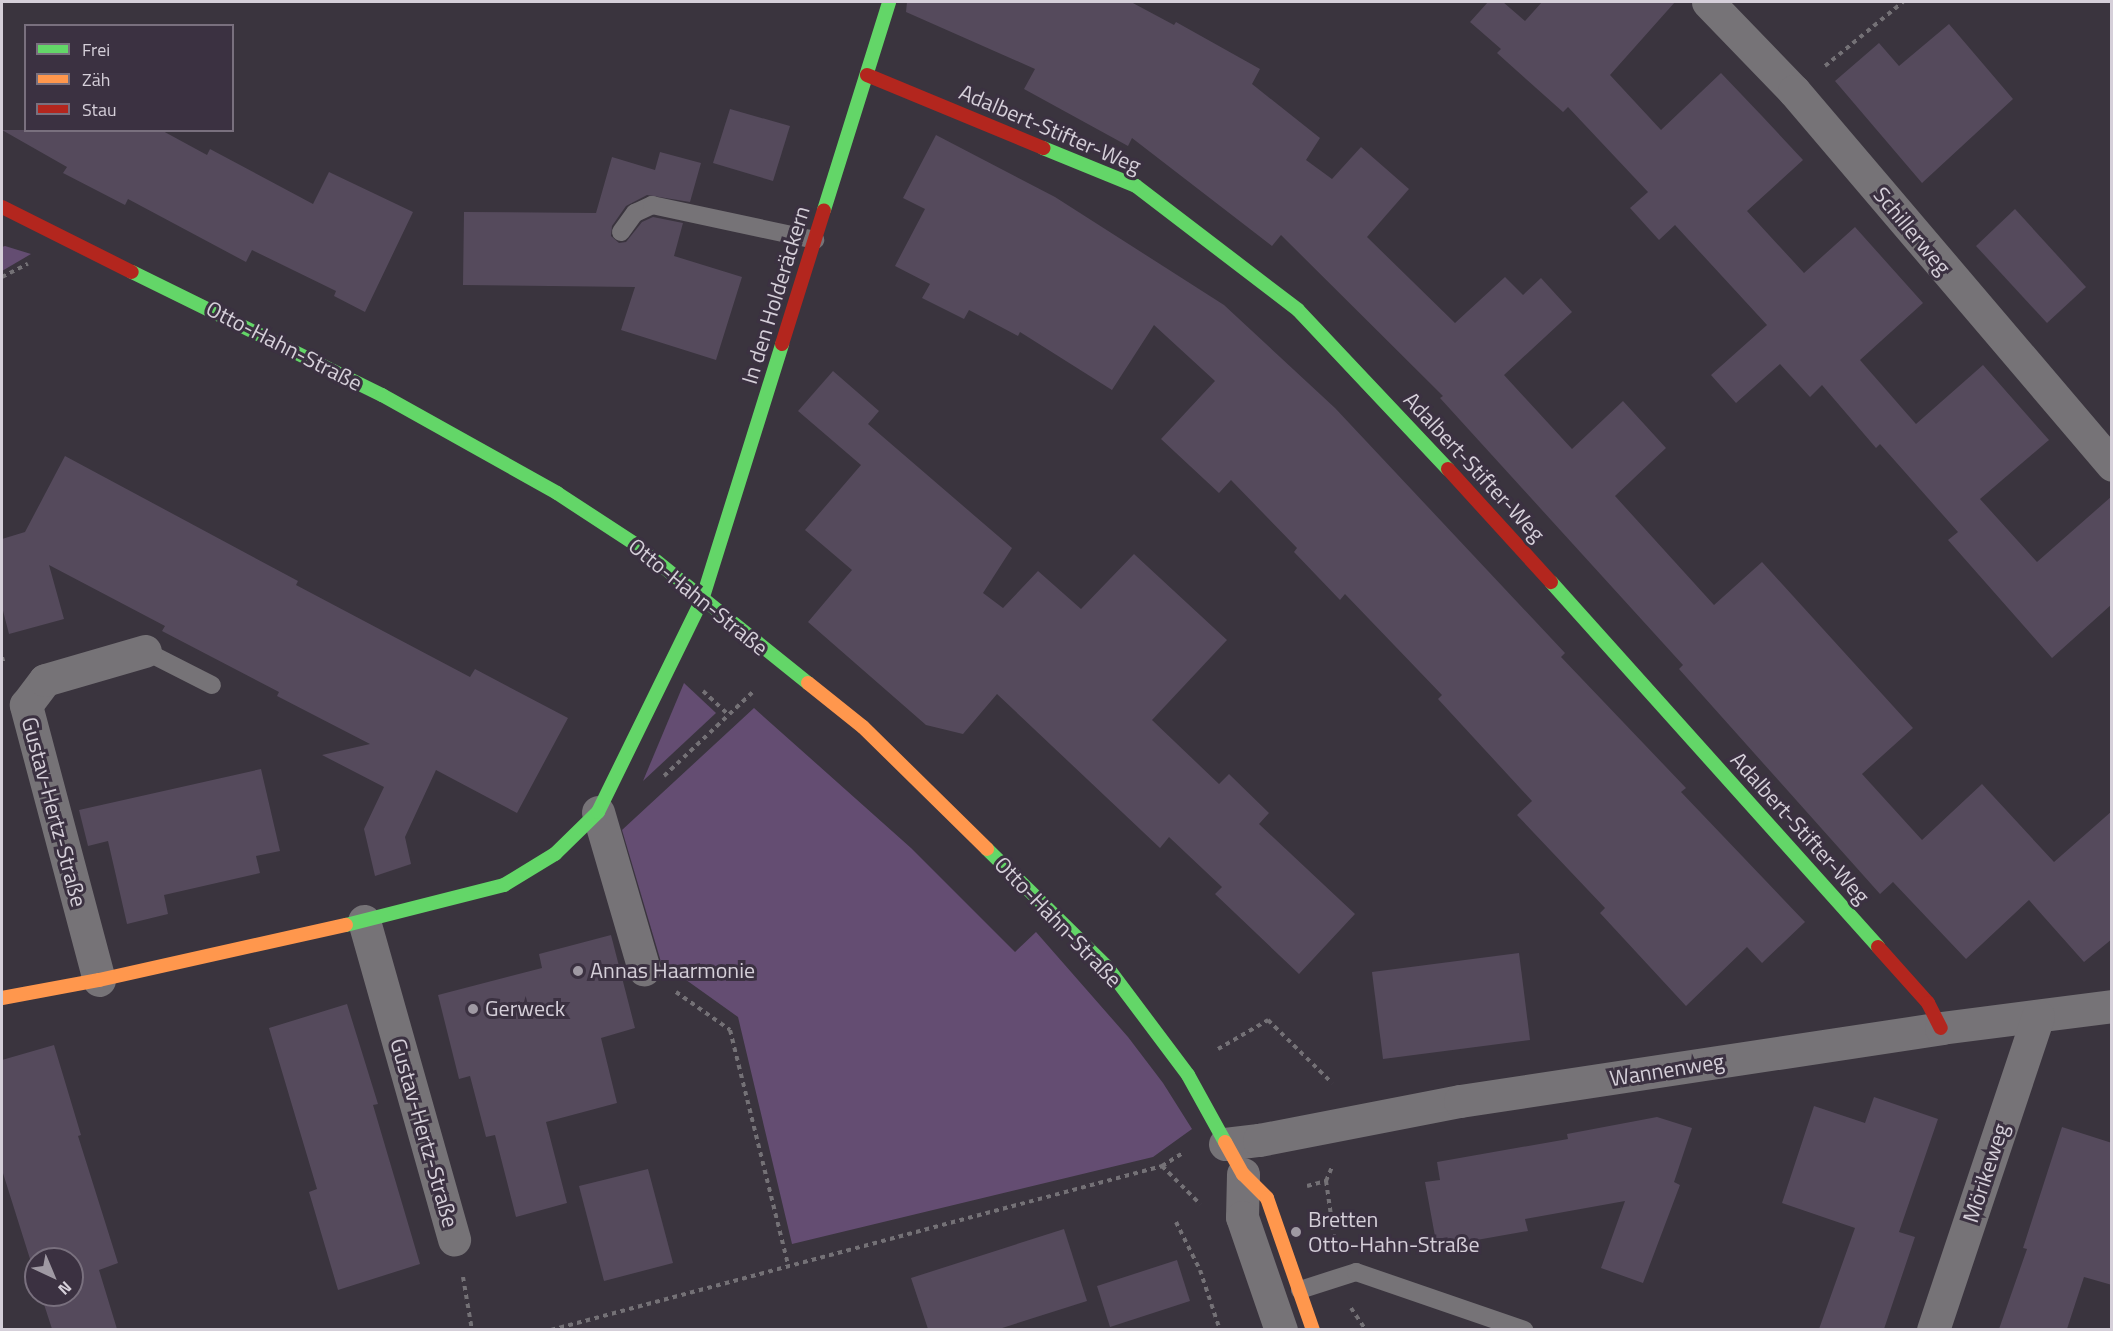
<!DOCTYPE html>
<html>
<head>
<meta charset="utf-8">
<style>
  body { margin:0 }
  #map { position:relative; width:2113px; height:1331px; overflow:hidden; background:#3a343e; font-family:"Titillium Web",sans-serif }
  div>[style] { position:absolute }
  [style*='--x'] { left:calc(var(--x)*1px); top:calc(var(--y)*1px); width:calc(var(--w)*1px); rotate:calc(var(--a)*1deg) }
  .green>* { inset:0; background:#644d72 }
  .building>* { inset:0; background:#554a5c }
  .path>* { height:4px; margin-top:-2px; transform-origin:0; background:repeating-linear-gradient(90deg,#747176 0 4.5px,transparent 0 9px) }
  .lane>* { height:18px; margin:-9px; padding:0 9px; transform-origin:9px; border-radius:9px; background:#767377 }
  .street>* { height:33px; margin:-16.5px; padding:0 16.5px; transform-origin:16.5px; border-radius:16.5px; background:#767377 }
  .fast>* { height:14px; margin:-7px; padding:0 7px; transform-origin:7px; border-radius:7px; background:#63d668 }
  .slow>* { height:14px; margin:-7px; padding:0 7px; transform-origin:7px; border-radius:7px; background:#ff974d }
  .jam>* { height:14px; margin:-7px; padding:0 7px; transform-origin:7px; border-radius:7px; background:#b3261e }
  .dots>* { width:16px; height:16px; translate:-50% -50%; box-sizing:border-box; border:3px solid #3b3141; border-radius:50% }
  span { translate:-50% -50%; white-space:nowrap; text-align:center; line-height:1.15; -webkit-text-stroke:6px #3b3141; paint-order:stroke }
  .street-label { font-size:22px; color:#d5cfd9 }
  .poi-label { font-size:22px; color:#d5cfd9 }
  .left { translate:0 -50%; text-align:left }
  .frame { position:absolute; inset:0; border:3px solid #d5cfd9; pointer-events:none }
  .legend { position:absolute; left:24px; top:24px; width:210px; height:108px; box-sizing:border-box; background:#3b3141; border:2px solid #79707e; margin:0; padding:8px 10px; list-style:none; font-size:18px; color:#d5cfd9 }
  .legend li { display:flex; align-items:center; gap:12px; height:30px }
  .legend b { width:30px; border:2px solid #79707e }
  .north { position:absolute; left:24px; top:1247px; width:60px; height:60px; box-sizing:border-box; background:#3b3141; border:2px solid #79707e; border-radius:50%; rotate:136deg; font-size:16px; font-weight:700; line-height:24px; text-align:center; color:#d5cfd9 }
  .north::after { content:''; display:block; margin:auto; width:21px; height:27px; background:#9f99a3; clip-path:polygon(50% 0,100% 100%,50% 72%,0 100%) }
</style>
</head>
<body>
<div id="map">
  <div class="green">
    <i style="clip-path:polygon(5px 246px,31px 254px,2px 271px,2px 247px)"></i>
    <i style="clip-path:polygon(684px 683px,716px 713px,643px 781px)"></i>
    <i style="clip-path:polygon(754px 708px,911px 848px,1015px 952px,1036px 932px,1128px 1037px,1163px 1083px,1192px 1129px,1153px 1157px,792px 1244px,738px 1017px,661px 962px,622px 830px)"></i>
  </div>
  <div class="building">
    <i style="clip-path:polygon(907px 2px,1131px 2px,1174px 25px,1176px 22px,1260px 69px,1252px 84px,1320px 138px,1306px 160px,1332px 179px,1361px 147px,1409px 189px,1367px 237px,1455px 323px,1505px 277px,1523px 295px,1541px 278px,1572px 312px,1504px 375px,1572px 449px,1623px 401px,1666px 448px,1615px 496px,1714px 605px,1762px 562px,1913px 728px,1862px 774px,1922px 840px,1982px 784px,2054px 862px,2112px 811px,2112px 939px,2084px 962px,2029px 900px,1966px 959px,1893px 882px,1880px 894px,1679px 669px,1683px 665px,1440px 398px,1443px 396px,1281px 235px,1272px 246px,1132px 138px,1128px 146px,1024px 89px,1035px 69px,906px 12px)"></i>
    <i style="clip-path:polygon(1488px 2px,1503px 2px,1525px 21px,1542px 2px,1675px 2px,1610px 75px,1661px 130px,1721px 73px,1762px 116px,1803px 160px,1747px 211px,1804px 273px,1855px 227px,1923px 303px,1860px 360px,1916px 424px,1983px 365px,2049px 440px,1980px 499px,2037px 562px,2112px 496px,2112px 604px,2052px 658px,1948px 540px,1958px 532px,1880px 444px,1876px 448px,1822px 385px,1810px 397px,1780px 364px,1736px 403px,1711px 375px,1767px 325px,1675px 225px,1659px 240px,1630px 208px,1648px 192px,1568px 107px,1563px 112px,1497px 53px,1501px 49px,1470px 22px)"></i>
    <i style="clip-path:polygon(1949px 24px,2013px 99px,1922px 183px,1835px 81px,1879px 43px,1899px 66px)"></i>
    <i style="clip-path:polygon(730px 109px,790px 126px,773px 181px,713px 163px)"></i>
    <i style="clip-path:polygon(2px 130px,161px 130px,207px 155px,210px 149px,313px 204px,329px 172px,413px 212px,365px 312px,334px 296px,336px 291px,252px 250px,246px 262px,128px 199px,125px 205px,63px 173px,67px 167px)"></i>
    <i style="clip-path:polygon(936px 135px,1055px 197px,1224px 305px,1335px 408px,1565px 653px,1561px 657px,1686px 788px,1681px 792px,1805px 922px,1762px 963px,1747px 947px,1686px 1006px,1600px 913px,1605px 908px,1517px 815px,1532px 801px,1438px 699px,1442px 695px,1345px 594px,1340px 600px,1294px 552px,1297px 548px,1231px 480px,1219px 493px,1161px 439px,1215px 381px,1154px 325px,1112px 390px,1020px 332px,1018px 336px,969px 310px,964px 319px,922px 298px,930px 284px,895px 266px,925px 209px,903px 198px)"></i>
    <i style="clip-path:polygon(660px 152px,701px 163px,690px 202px,647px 195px,626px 206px,612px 226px,611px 236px,619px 243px,626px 242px,642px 222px,653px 217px,683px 223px,674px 256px,742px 277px,716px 360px,621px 330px,635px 287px,463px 285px,464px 212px,596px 213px,612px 157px,655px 170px)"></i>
    <i style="clip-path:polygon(2015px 209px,2086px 287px,2047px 323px,1976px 246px)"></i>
    <i style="clip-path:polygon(833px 371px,879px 411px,868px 424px,1012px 548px,983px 593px,1003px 608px,1038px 571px,1081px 609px,1134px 554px,1227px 640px,1152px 720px,1219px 784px,1229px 774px,1269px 813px,1259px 824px,1355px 914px,1299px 974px,1215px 894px,1222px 887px,1169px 837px,1160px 848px,997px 694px,963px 734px,926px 725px,808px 622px,852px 570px,805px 530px,861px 465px,798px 411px)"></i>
    <i style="clip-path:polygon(65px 456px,298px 581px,296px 585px,470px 677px,475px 669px,568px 718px,517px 813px,436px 770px,405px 837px,411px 864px,375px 876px,364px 829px,384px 787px,322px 755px,370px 744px,277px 696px,279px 692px,162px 631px,165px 626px,49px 565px,64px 619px,9px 634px,2px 607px,2px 539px,25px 532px)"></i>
    <i style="clip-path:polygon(261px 769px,280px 851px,256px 856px,260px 873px,164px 895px,168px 914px,127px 924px,108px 841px,88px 846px,79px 810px)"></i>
    <i style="clip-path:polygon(611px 935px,635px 1028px,601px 1038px,617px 1103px,546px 1122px,567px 1203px,516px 1217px,495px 1135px,486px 1137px,470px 1076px,459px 1079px,438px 995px,542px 968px,539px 954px)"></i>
    <i style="clip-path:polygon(1519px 953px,1530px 1040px,1383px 1059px,1372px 972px)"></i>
    <i style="clip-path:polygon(347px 1004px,378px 1104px,373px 1105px,420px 1264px,338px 1290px,309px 1192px,317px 1189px,269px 1028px)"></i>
    <i style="clip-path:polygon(54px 1045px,81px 1135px,78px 1136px,118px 1263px,99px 1270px,117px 1329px,52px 1329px,41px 1295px,72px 1295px,72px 1259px,36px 1259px,36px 1278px,2px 1170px,2px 1060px)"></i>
    <i style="clip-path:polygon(1874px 1097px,1938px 1119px,1899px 1232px,1915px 1237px,1884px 1329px,1819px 1329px,1855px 1228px,1782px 1203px,1814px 1106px,1865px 1123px)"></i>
    <i style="clip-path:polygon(1657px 1117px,1692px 1128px,1674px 1182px,1680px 1185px,1643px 1283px,1601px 1268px,1625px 1201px,1525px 1219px,1528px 1231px,1437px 1247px,1425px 1182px,1440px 1180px,1437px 1162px,1568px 1139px,1567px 1134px)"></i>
    <i style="clip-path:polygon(2062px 1127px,2112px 1143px,2112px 1285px,2084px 1277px,2067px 1329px,1999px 1329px,2027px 1249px,2023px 1248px)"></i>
    <i style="clip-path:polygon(648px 1169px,673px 1263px,604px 1281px,579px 1186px)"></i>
    <i style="clip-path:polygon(1064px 1229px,1087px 1301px,999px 1329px,928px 1329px,911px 1278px)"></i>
    <i style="clip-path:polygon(1177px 1260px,1190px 1301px,1110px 1327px,1097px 1286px)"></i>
  </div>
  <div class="path">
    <i style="--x:1825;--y:66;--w:101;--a:-39.4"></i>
    <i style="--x:2;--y:277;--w:29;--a:-27"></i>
    <i style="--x:2;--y:657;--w:8;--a:76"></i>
    <i style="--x:703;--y:691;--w:35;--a:43"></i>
    <i style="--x:664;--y:776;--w:124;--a:-43.4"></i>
    <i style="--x:676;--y:992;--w:66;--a:35.1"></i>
    <i style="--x:730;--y:1030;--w:242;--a:76.1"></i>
    <i style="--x:1218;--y:1049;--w:58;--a:-30.1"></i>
    <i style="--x:1268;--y:1020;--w:90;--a:44.5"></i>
    <i style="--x:1162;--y:1166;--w:54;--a:45"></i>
    <i style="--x:1326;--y:1181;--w:63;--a:81.7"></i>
    <i style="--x:1307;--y:1186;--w:20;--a:-15"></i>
    <i style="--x:1326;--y:1181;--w:15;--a:-67"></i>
    <i style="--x:1176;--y:1222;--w:54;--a:63.4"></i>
    <i style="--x:1200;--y:1270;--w:63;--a:71.6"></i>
    <i style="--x:463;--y:1277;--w:54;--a:80.4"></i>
    <i style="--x:1351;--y:1308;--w:27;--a:56"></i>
    <i style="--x:551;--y:1330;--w:633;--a:-15.02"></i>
    <i style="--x:1162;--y:1166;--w:26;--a:-32"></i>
  </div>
  <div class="lane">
    <i style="--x:621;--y:232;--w:24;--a:-54"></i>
    <i style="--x:635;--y:213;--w:19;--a:-25"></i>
    <i style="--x:652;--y:205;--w:167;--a:12.1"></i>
    <i style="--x:145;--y:651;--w:75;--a:26.9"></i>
    <i style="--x:1300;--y:1290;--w:59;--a:-17.8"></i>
    <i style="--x:1356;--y:1272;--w:178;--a:19"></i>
  </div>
  <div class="street">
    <i style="--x:1708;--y:2;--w:124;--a:46"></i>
    <i style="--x:1794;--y:91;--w:491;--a:49.6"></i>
    <i style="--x:598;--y:812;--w:164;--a:73.7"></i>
    <i style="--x:364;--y:921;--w:331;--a:74.2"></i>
    <i style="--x:99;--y:980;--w:285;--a:-104.9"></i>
    <i style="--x:26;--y:705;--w:31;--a:-53"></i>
    <i style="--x:45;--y:680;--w:104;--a:-16.2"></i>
    <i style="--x:1225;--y:1144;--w:34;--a:-7"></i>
    <i style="--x:1259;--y:1140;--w:205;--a:-11"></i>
    <i style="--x:1460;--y:1101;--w:487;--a:-8.6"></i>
    <i style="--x:1941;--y:1028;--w:172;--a:-7.3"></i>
    <i style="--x:1243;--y:1174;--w:43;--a:91.3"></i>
    <i style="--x:1242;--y:1217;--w:120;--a:71"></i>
    <i style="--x:1933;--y:1330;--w:331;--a:-71.5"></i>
  </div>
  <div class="fast">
    <i style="--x:1043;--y:148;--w:100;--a:22.2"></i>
    <i style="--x:1136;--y:186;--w:204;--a:37.4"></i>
    <i style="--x:1298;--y:310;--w:219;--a:46.7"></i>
    <i style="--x:824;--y:210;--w:218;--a:-72.6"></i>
    <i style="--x:132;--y:272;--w:279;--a:26.2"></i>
    <i style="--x:382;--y:395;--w:201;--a:29.2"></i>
    <i style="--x:557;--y:493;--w:93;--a:33.2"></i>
    <i style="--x:635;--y:544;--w:222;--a:38.8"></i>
    <i style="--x:1551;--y:582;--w:490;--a:48.1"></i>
    <i style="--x:987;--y:849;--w:168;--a:44.5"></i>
    <i style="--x:1107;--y:967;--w:135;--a:53.1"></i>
    <i style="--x:1188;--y:1075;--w:77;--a:61.1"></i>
    <i style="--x:346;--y:925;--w:163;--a:-14.2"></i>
    <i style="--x:504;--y:885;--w:60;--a:-31.3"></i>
    <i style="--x:555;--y:854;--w:60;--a:-44.3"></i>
    <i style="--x:598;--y:812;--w:236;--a:-63.9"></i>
    <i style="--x:702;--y:600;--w:268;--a:-72.6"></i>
  </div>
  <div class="slow">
    <i style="--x:808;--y:683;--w:70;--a:38.7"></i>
    <i style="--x:863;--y:727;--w:174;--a:44.5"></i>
    <i style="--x:2;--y:998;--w:99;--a:-10.5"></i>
    <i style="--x:99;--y:980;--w:253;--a:-12.6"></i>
    <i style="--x:1225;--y:1142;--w:37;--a:61"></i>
    <i style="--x:1243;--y:1174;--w:34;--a:45"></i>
    <i style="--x:1267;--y:1198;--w:140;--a:70.8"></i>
  </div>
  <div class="jam">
    <i style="--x:867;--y:75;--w:191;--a:22.5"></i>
    <i style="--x:2;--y:207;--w:145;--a:26.6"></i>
    <i style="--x:782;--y:344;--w:140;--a:-72.6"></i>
    <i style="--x:1448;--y:469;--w:153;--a:47.7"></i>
    <i style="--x:1878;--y:947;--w:75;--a:48.2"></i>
    <i style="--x:1928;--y:1003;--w:28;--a:63"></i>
  </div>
  <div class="dots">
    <i style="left:578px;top:971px;background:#9f99a3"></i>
    <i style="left:473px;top:1009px;background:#9f99a3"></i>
    <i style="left:1296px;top:1232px;background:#9f99a3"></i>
  </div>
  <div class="street-label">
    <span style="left:1050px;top:129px;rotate:23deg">Adalbert-Stifter-Weg</span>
    <span style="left:1912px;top:231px;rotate:50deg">Schillerweg</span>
    <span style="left:776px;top:295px;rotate:-73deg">In den Holderäckern</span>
    <span style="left:284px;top:346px;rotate:27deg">Otto-Hahn-Straße</span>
    <span style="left:1474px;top:467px;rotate:47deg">Adalbert-Stifter-Weg</span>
    <span style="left:698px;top:597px;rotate:39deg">Otto-Hahn-Straße</span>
    <span style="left:54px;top:812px;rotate:75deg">Gustav-Hertz-Straße</span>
    <span style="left:1800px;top:828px;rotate:48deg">Adalbert-Stifter-Weg</span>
    <span style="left:1058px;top:922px;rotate:46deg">Otto-Hahn-Straße</span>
    <span style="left:1667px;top:1070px;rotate:-9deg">Wannenweg</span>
    <span style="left:424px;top:1133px;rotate:74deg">Gustav-Hertz-Straße</span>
    <span style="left:1986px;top:1173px;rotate:-72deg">Mörikeweg</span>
  </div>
  <div class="poi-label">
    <span class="left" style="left:590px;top:971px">Annas Haarmonie</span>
    <span class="left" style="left:485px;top:1009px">Gerweck</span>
    <span class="left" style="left:1308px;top:1232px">Bretten<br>Otto-Hahn-Straße</span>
  </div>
  <div class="frame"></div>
  <ul class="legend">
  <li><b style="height:8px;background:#63d668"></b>Frei</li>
  <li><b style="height:8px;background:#ff974d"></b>Zäh</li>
  <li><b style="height:8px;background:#b3261e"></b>Stau</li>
  </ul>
  <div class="north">N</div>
</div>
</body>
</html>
